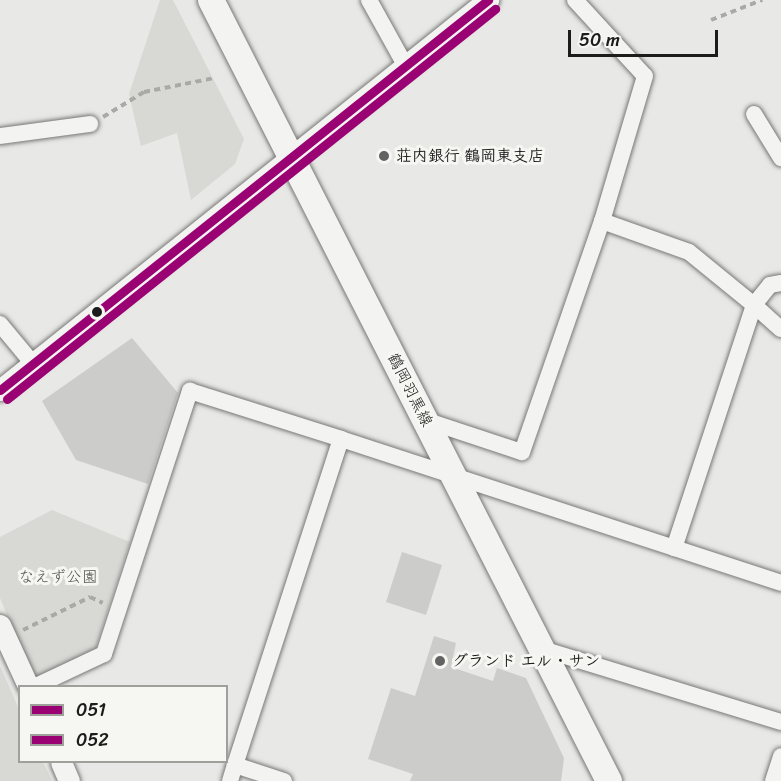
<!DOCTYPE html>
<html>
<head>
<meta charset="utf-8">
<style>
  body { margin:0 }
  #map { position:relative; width:781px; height:781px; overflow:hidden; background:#e8e8e6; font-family:Sriracha,"Klee One",sans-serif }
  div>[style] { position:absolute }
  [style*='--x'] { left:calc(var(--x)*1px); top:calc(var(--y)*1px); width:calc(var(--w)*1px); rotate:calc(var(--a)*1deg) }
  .built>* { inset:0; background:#d8d8d5 }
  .building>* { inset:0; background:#ccccca }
  .path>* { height:4px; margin-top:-2px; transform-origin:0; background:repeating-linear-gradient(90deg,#a9a9a8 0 6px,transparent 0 10.5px) }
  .roads { filter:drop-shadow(0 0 2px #787877) drop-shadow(0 0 2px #787877) }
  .minor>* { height:16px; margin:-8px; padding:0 8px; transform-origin:8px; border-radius:8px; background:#f3f3f1 }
  .tertiary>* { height:21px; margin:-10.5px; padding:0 10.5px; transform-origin:10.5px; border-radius:10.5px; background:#f3f3f1 }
  .primary>* { height:26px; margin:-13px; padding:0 13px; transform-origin:13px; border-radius:13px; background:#f3f3f1 }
  .bus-1>* { height:9px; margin:-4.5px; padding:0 4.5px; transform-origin:4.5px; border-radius:4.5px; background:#9a0273 }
  .bus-2>* { height:9px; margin:-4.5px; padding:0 4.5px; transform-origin:4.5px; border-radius:4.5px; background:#9a0273 }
  .dots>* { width:16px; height:16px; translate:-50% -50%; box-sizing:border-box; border:3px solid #f6f6f2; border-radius:50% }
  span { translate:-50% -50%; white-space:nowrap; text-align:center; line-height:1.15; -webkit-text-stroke:6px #f6f6f2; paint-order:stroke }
  .poi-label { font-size:16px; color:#1c1c1c; font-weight:700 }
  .left { translate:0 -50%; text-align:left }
  .street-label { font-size:16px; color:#1c1c1c }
  .park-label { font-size:16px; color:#51514f }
  .legend { position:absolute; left:18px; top:685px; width:210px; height:78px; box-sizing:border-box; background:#f6f6f2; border:2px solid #9f9f9c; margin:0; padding:8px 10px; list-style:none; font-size:18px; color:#1c1c1c }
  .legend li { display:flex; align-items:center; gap:12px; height:30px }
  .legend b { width:30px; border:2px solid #9f9f9c }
  .scale { position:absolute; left:568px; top:30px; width:150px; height:27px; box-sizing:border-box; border:3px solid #1c1c1c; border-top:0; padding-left:8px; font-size:18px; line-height:21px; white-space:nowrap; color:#1c1c1c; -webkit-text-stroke:4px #f6f6f2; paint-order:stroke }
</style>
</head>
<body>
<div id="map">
  <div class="built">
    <i style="clip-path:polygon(160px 0,173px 0,244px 139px,235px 164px,191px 200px,177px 133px,141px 146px,129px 94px)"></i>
    <i style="clip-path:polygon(52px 510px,130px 542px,95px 650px,33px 679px,0 598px,0 537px)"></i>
    <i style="clip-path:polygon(0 666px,19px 709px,20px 762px,43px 762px,52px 781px,0 781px)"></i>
  </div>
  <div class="building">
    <i style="clip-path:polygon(132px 338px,178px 393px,148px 484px,76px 460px,42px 401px)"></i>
    <i style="clip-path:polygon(402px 552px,442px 565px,426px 615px,386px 602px)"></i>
    <i style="clip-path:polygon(434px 636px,456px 643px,451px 667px,493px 681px,497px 668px,526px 678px,564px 758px,561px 781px,410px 781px,413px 774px,368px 759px,391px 688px,415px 696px)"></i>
  </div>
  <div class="path">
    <i style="--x:711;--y:20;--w:55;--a:-21.4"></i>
    <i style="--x:103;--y:117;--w:48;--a:-31.4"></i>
    <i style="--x:144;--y:92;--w:71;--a:-11.3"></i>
    <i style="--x:23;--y:630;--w:75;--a:-26.2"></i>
    <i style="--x:90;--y:597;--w:14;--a:25"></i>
  </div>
  <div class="roads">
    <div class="minor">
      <i style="--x:369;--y:0;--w:74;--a:61"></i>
      <i style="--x:575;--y:0;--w:103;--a:47.4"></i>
      <i style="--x:645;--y:76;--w:151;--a:106.5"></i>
      <i style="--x:602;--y:221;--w:92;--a:19.6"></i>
      <i style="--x:689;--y:252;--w:84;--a:39.2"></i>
      <i style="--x:754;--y:305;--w:256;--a:108.2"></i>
      <i style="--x:754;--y:114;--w:52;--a:58.5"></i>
      <i style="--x:0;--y:136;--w:91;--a:-7.6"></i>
      <i style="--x:781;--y:283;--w:11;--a:170"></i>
      <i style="--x:770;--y:285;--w:26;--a:129"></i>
      <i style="--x:754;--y:305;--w:36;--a:42"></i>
      <i style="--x:0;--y:324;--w:53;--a:50.3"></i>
      <i style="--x:425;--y:420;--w:102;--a:18.3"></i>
      <i style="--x:522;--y:452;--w:244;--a:-70.9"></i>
      <i style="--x:542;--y:649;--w:250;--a:17"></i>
      <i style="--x:36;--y:686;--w:75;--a:-25.2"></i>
      <i style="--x:104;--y:654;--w:277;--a:-71.9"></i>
      <i style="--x:190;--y:391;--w:158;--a:17.6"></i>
      <i style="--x:230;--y:781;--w:17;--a:-73"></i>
      <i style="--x:284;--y:781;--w:52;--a:-161.9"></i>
      <i style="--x:235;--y:765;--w:343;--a:-72"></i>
      <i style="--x:341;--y:439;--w:463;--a:18.1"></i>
      <i style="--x:773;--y:781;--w:26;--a:-72"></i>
    </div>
    <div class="tertiary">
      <i style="--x:0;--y:390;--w:625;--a:-38.63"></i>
      <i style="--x:0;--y:625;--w:67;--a:65.3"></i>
      <i style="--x:61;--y:762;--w:21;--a:67"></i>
    </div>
    <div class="primary">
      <i style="--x:211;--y:0;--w:877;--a:63"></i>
    </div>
  </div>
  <div class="bus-1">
    <i style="--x:0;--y:390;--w:625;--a:-38.63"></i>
  </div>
  <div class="bus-2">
    <i style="--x:7;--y:399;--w:625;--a:-38.63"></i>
  </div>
  <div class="dots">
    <i style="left:384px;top:156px;background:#636363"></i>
    <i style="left:97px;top:312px;background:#1c1c1c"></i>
    <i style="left:440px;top:661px;background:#636363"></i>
  </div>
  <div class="poi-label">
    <span class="left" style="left:396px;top:156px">荘内銀行 鶴岡東支店</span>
    <span class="left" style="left:452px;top:661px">グランド エル・サン</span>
  </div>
  <div class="street-label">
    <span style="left:410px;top:390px;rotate:63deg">鶴岡羽黒線</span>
  </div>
  <div class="park-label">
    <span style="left:58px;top:577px">なえず公園</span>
  </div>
  <ul class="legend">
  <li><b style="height:8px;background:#9a0273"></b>051</li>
  <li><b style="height:8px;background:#9a0273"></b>052</li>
  </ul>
  <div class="scale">50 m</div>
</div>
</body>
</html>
